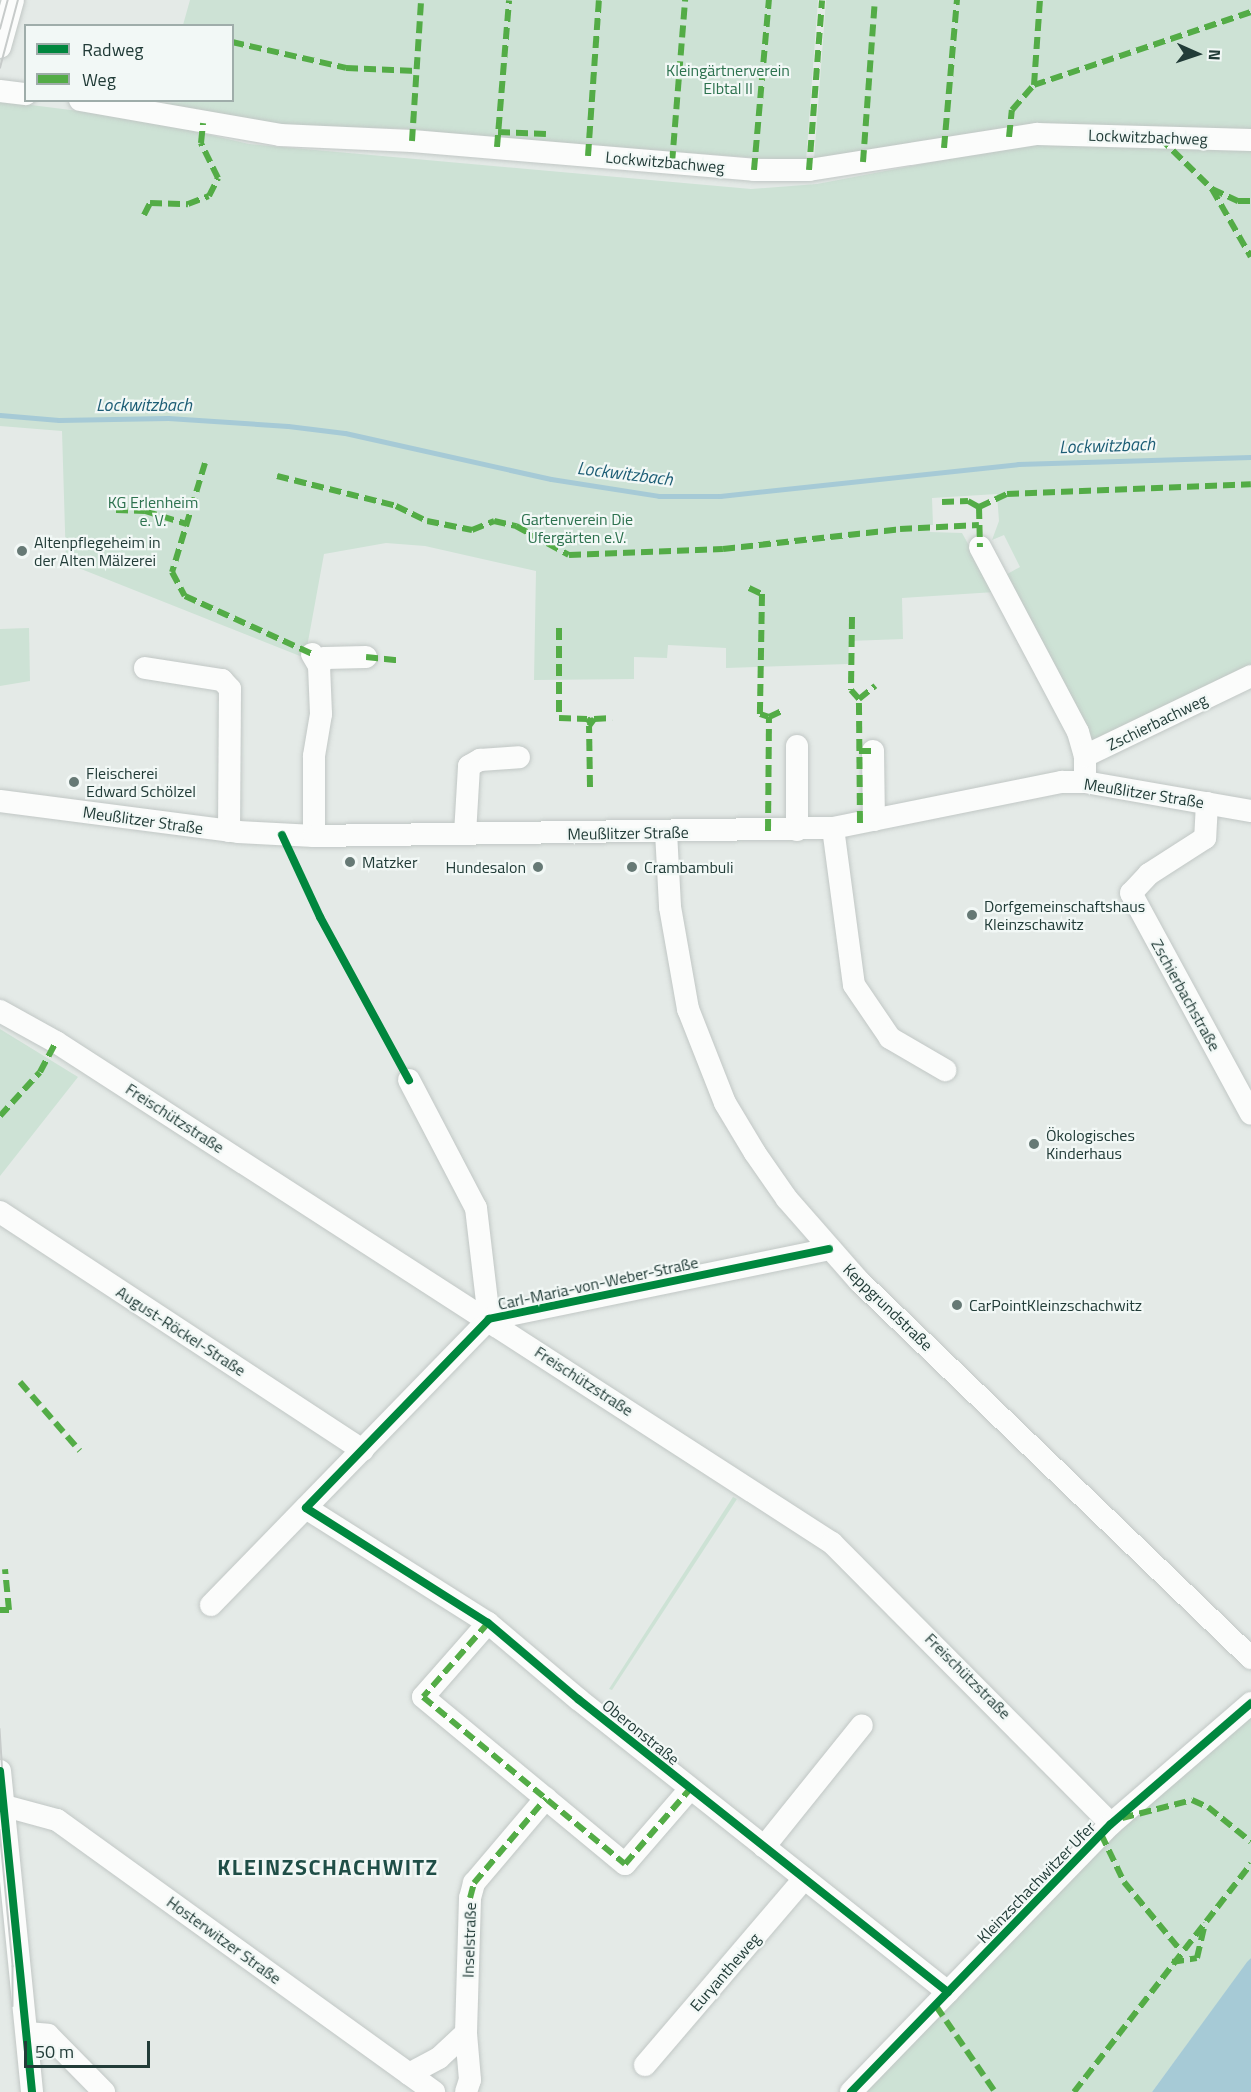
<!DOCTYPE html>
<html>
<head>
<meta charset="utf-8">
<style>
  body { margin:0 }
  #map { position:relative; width:1251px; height:2092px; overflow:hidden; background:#e4eae7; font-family:"Titillium Web",sans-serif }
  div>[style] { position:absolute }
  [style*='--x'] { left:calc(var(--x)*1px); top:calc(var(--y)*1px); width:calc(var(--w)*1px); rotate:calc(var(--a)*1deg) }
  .green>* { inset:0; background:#cde2d5 }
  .water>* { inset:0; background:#a6cad6 }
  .stream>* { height:5px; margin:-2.5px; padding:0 2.5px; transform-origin:2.5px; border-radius:2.5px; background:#a6cad6 }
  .roads { filter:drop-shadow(0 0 2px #c1c7c5) drop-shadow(0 0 2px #c1c7c5) }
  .minor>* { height:22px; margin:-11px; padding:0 11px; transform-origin:11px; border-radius:11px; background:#fbfcfb }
  .tram>* { height:1.5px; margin:-0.75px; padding:0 0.75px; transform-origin:0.75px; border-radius:0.75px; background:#c7cbca }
  .quiet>* { height:6px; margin-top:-3px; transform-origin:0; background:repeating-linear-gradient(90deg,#53ac46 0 12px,transparent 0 18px) }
  .cycleway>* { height:8px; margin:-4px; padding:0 4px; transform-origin:4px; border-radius:4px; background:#00873e }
  .dots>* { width:16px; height:16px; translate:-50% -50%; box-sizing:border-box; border:3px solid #f2f8f6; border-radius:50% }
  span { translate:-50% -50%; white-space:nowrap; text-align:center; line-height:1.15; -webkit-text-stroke:4.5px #f2f8f6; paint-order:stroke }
  .park-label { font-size:16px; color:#2d724f }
  .street-label { font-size:16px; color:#223c38 }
  .poi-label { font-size:16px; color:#223c38 }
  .left { translate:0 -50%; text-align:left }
  .right { translate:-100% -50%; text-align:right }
  .water-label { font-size:18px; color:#1e5e76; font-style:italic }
  .district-label { font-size:22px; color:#1f4e47; font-weight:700; letter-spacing:1.5px }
  .legend { position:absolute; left:24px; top:24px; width:210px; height:78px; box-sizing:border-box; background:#f2f8f6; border:2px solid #9fadaa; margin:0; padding:8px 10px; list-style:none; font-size:18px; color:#223c38 }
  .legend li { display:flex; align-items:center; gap:12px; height:30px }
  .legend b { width:30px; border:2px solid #9fadaa }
  .north { position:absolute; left:1167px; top:24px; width:60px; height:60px; -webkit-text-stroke:4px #f2f8f6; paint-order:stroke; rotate:93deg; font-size:16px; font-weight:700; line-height:24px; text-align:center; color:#223c38 }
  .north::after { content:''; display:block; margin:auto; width:21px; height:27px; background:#223c38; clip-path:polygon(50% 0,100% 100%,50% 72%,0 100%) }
  .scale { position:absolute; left:24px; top:2041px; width:126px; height:27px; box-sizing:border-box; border:3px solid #223c38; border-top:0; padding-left:8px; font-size:18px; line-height:21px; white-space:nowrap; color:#223c38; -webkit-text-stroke:4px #f2f8f6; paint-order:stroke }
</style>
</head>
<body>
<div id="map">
  <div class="green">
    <i style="clip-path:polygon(190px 0,818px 0,806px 161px,511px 141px,412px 129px,282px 125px,161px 103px,232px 100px,232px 26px,183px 25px)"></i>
    <i style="clip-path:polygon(826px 0,1251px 0,1251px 133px,1037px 125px,814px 160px)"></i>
    <i style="clip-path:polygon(0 101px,141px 119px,249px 144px,751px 189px,817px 184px,1037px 142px,1251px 147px,1251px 671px,1093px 747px,1002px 577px,1020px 567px,1004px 535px,992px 540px,999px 521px,997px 494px,932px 498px,933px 525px,929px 525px,930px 532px,962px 533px,995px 592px,902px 598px,903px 639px,849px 641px,848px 664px,726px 668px,726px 648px,668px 645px,667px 658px,634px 657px,634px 679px,534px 680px,536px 571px,425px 546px,386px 543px,324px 554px,305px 658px,66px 563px,62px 431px,0 426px)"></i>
    <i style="clip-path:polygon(29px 628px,30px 681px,0 686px,0 629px)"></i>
    <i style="clip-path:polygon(0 1029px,78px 1077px,0 1176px)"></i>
    <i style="clip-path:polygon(733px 1497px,737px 1499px,612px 1690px,609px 1689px)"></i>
    <i style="clip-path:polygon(1251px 1713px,1251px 1958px,1152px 2092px,864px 2092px,1117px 1827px)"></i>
  </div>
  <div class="water">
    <i style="clip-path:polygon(1251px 1958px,1251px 2092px,1152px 2092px,1247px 1962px)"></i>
  </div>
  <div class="stream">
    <i style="--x:0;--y:415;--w:59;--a:4.8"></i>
    <i style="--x:59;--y:420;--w:109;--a:-1.1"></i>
    <i style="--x:168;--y:418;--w:120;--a:3.8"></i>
    <i style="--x:288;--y:426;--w:57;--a:7"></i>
    <i style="--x:345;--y:433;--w:211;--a:12.6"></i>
    <i style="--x:551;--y:479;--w:109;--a:8.9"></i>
    <i style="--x:659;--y:496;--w:61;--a:0"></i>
    <i style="--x:720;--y:496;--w:300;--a:-6.1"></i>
    <i style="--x:1018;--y:464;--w:233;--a:-1.7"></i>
  </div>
  <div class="roads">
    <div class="minor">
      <i style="--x:0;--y:47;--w:49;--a:-74.5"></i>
      <i style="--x:0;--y:91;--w:26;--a:7"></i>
      <i style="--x:80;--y:100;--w:203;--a:9.9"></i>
      <i style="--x:280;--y:135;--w:132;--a:2.6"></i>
      <i style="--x:412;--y:141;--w:343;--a:4.8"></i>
      <i style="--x:754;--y:170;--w:55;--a:0"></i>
      <i style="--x:809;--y:170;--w:231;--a:-9"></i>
      <i style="--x:1037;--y:134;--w:214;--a:1.6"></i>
      <i style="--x:980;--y:547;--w:209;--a:62.1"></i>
      <i style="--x:1078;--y:732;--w:25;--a:74"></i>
      <i style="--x:312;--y:654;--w:14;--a:60"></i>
      <i style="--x:319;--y:666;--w:48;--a:87.6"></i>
      <i style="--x:321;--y:714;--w:43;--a:99.5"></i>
      <i style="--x:314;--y:756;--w:80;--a:90"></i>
      <i style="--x:319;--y:666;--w:10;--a:-53"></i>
      <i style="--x:325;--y:658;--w:41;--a:-1.4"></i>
      <i style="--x:145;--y:668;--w:78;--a:8.9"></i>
      <i style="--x:222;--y:680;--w:12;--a:48"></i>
      <i style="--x:230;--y:689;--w:142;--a:90.4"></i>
      <i style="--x:797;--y:746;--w:84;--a:90"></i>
      <i style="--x:873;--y:751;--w:69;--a:89.2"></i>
      <i style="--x:1085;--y:772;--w:16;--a:-90"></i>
      <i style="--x:1085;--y:756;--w:184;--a:-25.7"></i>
      <i style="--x:0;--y:801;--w:240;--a:7.4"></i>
      <i style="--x:238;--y:832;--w:76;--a:3"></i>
      <i style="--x:314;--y:836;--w:519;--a:-0.88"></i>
      <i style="--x:833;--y:828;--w:234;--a:-11.4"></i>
      <i style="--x:1062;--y:782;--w:23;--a:0"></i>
      <i style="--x:1085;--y:782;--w:169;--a:9.9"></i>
      <i style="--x:1207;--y:803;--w:35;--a:93"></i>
      <i style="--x:1205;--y:838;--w:67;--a:147.3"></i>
      <i style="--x:1149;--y:874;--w:26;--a:133"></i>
      <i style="--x:1131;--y:893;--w:251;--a:61.5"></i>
      <i style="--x:833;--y:828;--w:158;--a:82.4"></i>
      <i style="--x:854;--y:985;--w:64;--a:55.8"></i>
      <i style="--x:890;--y:1038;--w:64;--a:30.2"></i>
      <i style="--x:666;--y:832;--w:75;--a:86.9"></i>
      <i style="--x:670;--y:907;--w:104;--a:80"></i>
      <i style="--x:688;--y:1009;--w:101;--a:68.5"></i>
      <i style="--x:725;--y:1103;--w:58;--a:59"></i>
      <i style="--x:755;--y:1153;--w:56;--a:55.2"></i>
      <i style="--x:787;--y:1199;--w:109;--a:48.7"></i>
      <i style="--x:859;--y:1281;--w:544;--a:43.88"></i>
      <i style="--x:465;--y:834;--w:68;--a:-86.6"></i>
      <i style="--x:469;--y:766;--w:13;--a:-29"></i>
      <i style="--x:480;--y:760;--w:39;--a:-4"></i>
      <i style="--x:0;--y:1011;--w:64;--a:29"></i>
      <i style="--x:56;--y:1042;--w:924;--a:32.85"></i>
      <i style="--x:832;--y:1543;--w:396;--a:45.2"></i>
      <i style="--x:409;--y:1080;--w:144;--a:62.4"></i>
      <i style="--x:476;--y:1208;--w:112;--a:83.3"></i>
      <i style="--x:0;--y:1212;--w:434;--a:33.3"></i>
      <i style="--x:306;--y:1508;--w:215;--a:32.3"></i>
      <i style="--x:488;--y:1623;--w:118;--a:40.2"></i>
      <i style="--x:578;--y:1699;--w:472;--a:38.4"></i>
      <i style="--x:211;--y:1605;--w:399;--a:-45.8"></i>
      <i style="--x:489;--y:1319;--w:347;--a:-11.6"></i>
      <i style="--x:488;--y:1623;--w:98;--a:131.3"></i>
      <i style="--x:423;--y:1697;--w:262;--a:39.6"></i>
      <i style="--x:625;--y:1864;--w:99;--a:-49.1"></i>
      <i style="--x:0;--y:1771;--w:323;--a:84.3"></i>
      <i style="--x:5;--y:1806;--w:54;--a:15.1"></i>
      <i style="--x:57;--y:1820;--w:465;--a:35.8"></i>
      <i style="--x:764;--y:1847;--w:156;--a:-51.2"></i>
      <i style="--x:27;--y:2033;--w:21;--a:5"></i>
      <i style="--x:48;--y:2035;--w:80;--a:45.5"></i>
      <i style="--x:645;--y:2065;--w:245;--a:-49.5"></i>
      <i style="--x:409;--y:2074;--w:34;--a:-28"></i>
      <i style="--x:439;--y:2058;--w:37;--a:-43"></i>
      <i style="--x:466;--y:2092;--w:13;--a:-72"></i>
      <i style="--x:470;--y:2080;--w:47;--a:-94.9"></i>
      <i style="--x:466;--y:2033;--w:135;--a:-88.3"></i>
      <i style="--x:470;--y:1898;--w:16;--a:-75"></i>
      <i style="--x:474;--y:1883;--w:111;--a:-49.7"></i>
      <i style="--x:851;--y:2092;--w:373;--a:-45.9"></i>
      <i style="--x:1111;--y:1824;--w:185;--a:-40.8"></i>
    </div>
  </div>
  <div class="tram">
    <i style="--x:0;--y:29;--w:30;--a:-75"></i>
    <i style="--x:0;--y:68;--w:70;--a:-75.2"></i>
    <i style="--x:0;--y:1729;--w:77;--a:86.3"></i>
    <i style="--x:0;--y:1830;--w:137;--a:84.5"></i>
    <i style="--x:13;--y:1966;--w:40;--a:90"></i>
  </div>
  <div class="quiet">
    <i style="--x:232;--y:42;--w:117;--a:12.8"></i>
    <i style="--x:346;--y:68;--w:70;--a:2.5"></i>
    <i style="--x:1034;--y:85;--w:229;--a:-18.6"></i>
    <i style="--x:498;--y:132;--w:48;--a:2.4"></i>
    <i style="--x:1009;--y:137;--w:27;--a:-84"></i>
    <i style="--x:1012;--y:110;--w:33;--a:-49"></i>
    <i style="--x:1034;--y:85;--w:85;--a:-86"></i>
    <i style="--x:1160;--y:138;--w:73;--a:44.4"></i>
    <i style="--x:1212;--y:189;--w:78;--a:60.2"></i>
    <i style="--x:412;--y:141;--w:141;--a:-86.3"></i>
    <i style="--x:497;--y:147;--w:147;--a:-85.3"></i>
    <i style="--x:944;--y:148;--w:149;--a:-85"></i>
    <i style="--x:588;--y:156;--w:156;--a:-86"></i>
    <i style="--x:863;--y:162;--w:162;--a:-85.8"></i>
    <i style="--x:672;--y:163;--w:164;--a:-85.4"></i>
    <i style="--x:754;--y:170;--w:171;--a:-85"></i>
    <i style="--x:809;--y:170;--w:170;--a:-85.6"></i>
    <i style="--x:1212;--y:189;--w:29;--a:25"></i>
    <i style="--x:1238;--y:201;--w:13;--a:0"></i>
    <i style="--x:144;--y:215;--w:13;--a:-63"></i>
    <i style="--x:150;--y:203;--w:38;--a:2"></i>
    <i style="--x:188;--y:204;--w:22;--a:-21"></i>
    <i style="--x:209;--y:196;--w:20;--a:-63"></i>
    <i style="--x:218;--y:178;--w:39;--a:-116"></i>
    <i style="--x:201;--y:143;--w:20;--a:-84"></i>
    <i style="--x:205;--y:463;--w:114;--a:106.8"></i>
    <i style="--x:172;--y:572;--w:27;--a:62"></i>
    <i style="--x:185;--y:596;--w:140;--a:24.5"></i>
    <i style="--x:277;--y:476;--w:123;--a:14.1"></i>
    <i style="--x:396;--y:506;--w:34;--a:26"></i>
    <i style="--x:427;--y:521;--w:46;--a:11.3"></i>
    <i style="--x:472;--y:530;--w:24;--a:-22"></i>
    <i style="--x:494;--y:521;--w:23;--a:13"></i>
    <i style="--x:516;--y:526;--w:60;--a:28.7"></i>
    <i style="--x:569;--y:555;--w:154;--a:-2.2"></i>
    <i style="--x:723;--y:549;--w:178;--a:-6.4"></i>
    <i style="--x:900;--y:529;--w:79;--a:-2.9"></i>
    <i style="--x:942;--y:502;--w:26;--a:-2"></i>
    <i style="--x:968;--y:501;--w:13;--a:29"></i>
    <i style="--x:979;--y:507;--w:40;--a:88.6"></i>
    <i style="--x:979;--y:507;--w:31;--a:-25"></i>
    <i style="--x:1007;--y:494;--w:244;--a:-2.3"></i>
    <i style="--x:116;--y:510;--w:29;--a:2"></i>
    <i style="--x:145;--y:511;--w:44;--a:17.2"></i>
    <i style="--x:749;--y:588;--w:14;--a:25"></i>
    <i style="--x:762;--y:594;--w:120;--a:91"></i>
    <i style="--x:760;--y:714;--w:9;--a:18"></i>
    <i style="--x:852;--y:617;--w:73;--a:90.8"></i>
    <i style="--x:851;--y:690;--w:12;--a:48"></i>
    <i style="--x:559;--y:628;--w:90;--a:90"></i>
    <i style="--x:559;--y:718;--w:28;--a:2"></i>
    <i style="--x:587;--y:719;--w:5;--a:37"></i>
    <i style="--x:366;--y:657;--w:31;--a:6"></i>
    <i style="--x:859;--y:751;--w:14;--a:0"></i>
    <i style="--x:590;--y:787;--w:61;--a:-90.9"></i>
    <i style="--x:589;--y:726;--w:9;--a:-54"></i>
    <i style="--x:594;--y:719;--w:18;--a:-3"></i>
    <i style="--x:860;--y:823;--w:124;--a:-90.5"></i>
    <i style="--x:859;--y:699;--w:21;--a:-39"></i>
    <i style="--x:768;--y:831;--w:114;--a:-89.5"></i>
    <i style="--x:769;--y:717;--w:17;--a:-25"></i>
    <i style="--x:0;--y:1116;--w:59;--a:-47.7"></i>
    <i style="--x:40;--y:1072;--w:34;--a:-62"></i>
    <i style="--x:20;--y:1382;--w:91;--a:49"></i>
    <i style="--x:0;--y:1610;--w:9;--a:0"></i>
    <i style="--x:9;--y:1610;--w:41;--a:-95.6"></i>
    <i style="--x:488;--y:1623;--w:98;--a:131.3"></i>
    <i style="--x:423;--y:1697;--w:262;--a:39.6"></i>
    <i style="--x:625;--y:1864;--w:99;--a:-49.1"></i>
    <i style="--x:1122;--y:1818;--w:72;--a:-14.4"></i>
    <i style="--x:1192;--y:1800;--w:17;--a:24"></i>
    <i style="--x:1208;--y:1807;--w:55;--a:39.1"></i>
    <i style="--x:1101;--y:1834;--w:53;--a:64.4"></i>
    <i style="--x:1124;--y:1882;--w:89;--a:50.4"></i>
    <i style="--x:470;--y:1898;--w:16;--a:-75"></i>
    <i style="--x:474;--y:1883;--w:111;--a:-49.7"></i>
    <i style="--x:1172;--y:1962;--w:25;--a:-9"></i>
    <i style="--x:1197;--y:1958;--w:36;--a:-77"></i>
    <i style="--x:936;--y:2006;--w:104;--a:55.5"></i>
    <i style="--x:1074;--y:2092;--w:289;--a:-52.2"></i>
  </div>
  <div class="cycleway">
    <i style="--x:282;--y:835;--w:90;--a:65.1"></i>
    <i style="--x:320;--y:917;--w:186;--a:61.4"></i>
    <i style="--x:829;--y:1249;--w:347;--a:168.4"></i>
    <i style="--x:489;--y:1319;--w:263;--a:134.1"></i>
    <i style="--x:306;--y:1508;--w:215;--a:32.3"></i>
    <i style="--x:488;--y:1623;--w:118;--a:40.2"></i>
    <i style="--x:578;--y:1699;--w:472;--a:38.4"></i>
    <i style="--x:0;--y:1771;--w:323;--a:84.3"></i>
    <i style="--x:851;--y:2092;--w:373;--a:-45.9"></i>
    <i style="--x:1111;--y:1824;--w:185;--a:-40.8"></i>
  </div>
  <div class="dots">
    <i style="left:22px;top:551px;background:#667975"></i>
    <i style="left:74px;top:782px;background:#667975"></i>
    <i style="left:350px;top:862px;background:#667975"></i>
    <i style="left:538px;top:867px;background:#667975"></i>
    <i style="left:632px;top:867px;background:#667975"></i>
    <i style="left:972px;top:915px;background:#667975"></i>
    <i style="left:1034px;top:1144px;background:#667975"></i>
    <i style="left:957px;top:1305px;background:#667975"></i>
  </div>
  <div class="park-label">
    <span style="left:728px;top:79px">Kleingärtnerverein<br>Elbtal II</span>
    <span style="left:153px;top:511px">KG Erlenheim<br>e. V.</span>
    <span style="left:577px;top:528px">Gartenverein Die<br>Ufergärten e.V.</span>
  </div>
  <div class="street-label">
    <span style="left:1148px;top:137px;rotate:2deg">Lockwitzbachweg</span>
    <span style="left:665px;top:162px;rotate:5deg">Lockwitzbachweg</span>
    <span style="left:1157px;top:722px;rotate:-26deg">Zschierbachweg</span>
    <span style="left:1144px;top:793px;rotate:9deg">Meußlitzer Straße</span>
    <span style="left:143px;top:820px;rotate:8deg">Meußlitzer Straße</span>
    <span style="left:628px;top:833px;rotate:-1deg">Meußlitzer Straße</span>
    <span style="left:1186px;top:995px;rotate:61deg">Zschierbachstraße</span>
    <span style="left:175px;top:1118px;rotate:33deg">Freischützstraße</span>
    <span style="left:598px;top:1283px;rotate:-12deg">Carl-Maria-von-Weber-Straße</span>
    <span style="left:888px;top:1307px;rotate:44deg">Keppgrundstraße</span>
    <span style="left:181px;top:1331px;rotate:33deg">August-Röckel-Straße</span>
    <span style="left:584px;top:1381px;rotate:33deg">Freischützstraße</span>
    <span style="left:968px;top:1676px;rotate:45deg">Freischützstraße</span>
    <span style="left:641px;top:1732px;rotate:39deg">Oberonstraße</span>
    <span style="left:1036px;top:1882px;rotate:-46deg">Kleinzschachwitzer Ufer</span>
    <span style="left:224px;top:1940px;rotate:36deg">Hosterwitzer Straße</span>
    <span style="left:469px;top:1940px;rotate:-88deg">Inselstraße</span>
    <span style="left:725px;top:1972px;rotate:-49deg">Euryantheweg</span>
  </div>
  <div class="poi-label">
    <span class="left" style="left:34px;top:551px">Altenpflegeheim in<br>der Alten Mälzerei</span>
    <span class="left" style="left:86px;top:782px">Fleischerei<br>Edward Schölzel</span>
    <span class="left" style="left:362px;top:862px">Matzker</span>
    <span class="right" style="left:526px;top:867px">Hundesalon</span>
    <span class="left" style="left:644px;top:867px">Crambambuli</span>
    <span class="left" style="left:984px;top:915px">Dorfgemeinschaftshaus<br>Kleinzschawitz</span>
    <span class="left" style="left:1046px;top:1144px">Ökologisches<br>Kinderhaus</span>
    <span class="left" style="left:969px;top:1305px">CarPointKleinzschachwitz</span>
  </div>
  <div class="water-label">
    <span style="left:144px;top:405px">Lockwitzbach</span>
    <span style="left:1107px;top:446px;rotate:-2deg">Lockwitzbach</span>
    <span style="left:625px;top:474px;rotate:7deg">Lockwitzbach</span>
  </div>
  <div class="district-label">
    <span style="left:328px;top:1868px">KLEINZSCHACHWITZ</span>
  </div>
  <ul class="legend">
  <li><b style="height:8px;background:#00873e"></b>Radweg</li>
  <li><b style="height:8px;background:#53ac46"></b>Weg</li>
  </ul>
  <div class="north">N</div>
  <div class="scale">50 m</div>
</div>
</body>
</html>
